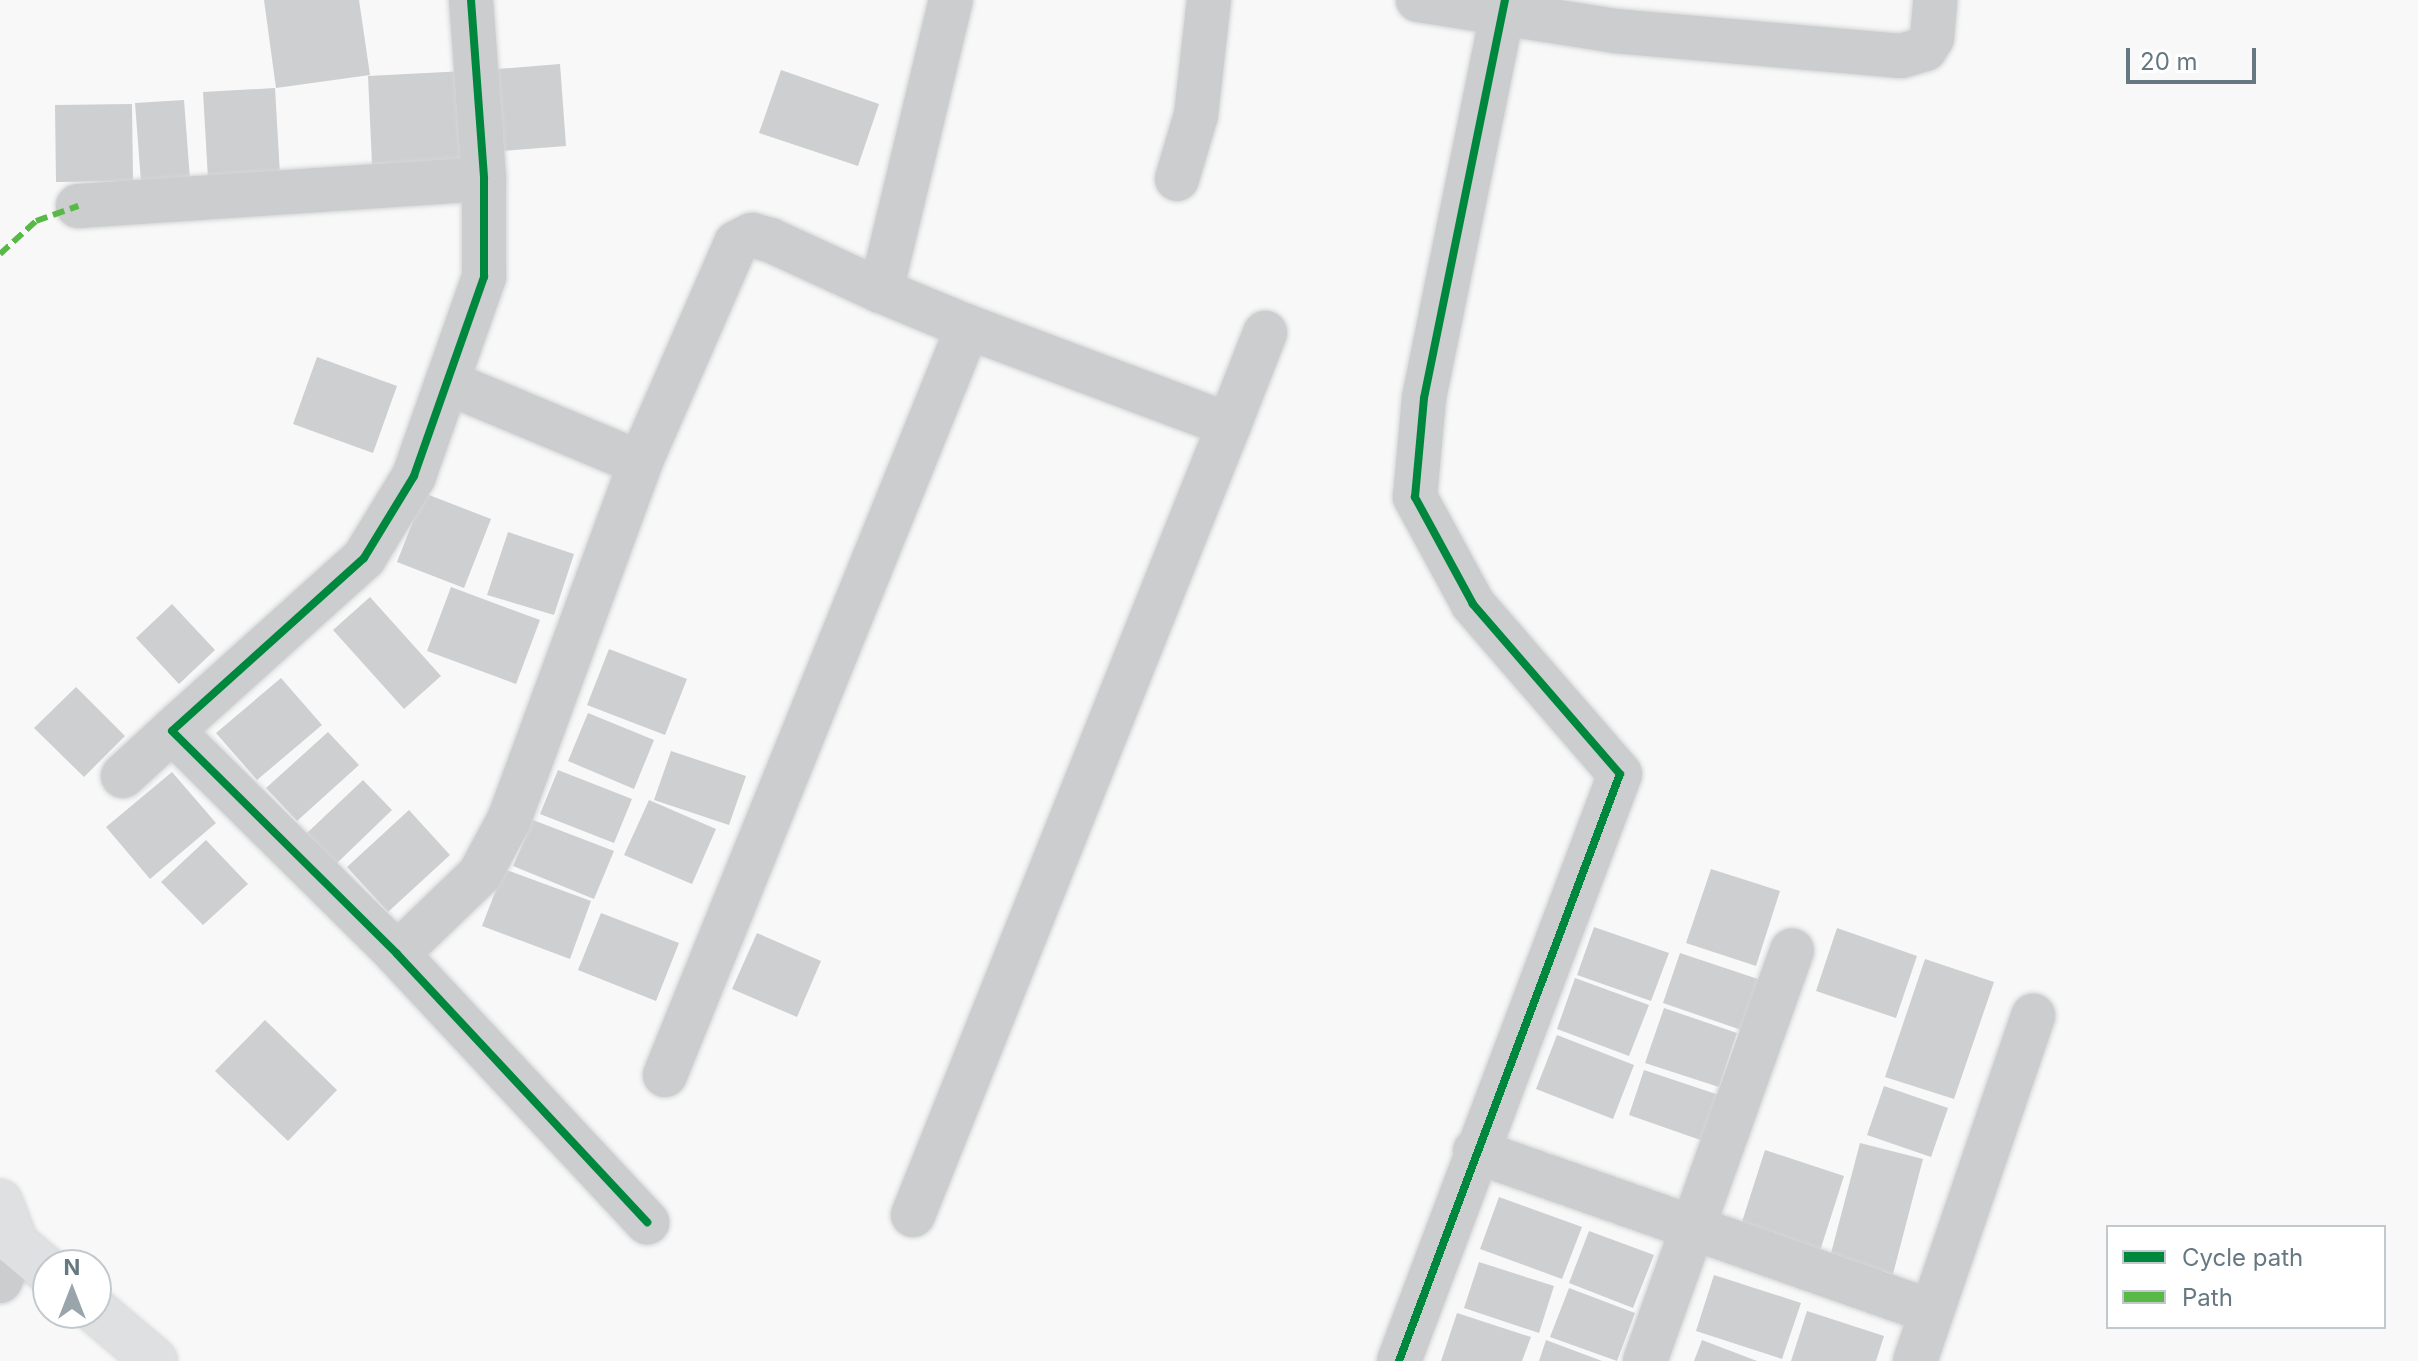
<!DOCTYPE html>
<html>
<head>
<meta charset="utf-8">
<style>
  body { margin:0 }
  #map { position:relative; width:2418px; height:1361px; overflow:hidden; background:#f8f8f8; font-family:Inter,sans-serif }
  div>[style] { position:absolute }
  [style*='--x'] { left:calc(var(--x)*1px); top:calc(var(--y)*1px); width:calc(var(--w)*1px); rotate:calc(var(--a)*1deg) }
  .building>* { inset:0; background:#cdcfd0 }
  .roads { filter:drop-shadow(0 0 2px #d4d5d6) drop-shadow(0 0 2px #d4d5d6) }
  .street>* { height:44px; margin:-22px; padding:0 22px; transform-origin:22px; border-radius:22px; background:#cbcdce }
  .secondary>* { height:44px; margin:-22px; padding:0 22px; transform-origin:22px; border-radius:22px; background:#dfe0e1 }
  .quiet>* { height:6px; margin-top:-3px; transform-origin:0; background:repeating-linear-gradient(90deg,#58b947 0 12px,transparent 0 18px) }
  .cycleway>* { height:8px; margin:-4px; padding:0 4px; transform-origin:4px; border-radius:4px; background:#00873e }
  span { translate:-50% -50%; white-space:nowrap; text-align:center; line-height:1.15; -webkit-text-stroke:8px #fff; paint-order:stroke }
  .legend { position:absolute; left:2106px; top:1225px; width:280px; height:104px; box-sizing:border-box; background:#fff; border:2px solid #c2c9cd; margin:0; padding:10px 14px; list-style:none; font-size:24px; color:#667881 }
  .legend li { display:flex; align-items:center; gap:16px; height:40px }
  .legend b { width:40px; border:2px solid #c2c9cd }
  .north { position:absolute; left:32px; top:1249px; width:80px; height:80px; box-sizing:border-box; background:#fff; border:2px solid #c2c9cd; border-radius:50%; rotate:0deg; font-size:22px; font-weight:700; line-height:32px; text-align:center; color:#667881 }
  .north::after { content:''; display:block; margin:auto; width:28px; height:36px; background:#99a5ab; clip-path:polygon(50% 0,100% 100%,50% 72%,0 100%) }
  .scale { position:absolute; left:2126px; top:48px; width:130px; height:36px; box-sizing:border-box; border:4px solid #667881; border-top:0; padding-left:10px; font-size:24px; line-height:28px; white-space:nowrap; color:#667881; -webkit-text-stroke:6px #fff; paint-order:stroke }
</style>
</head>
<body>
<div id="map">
  <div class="building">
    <i style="clip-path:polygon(264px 0,359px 0,370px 75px,276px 88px)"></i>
    <i style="clip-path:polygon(560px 64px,566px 146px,502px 151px,497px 69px)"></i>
    <i style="clip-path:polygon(781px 70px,879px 104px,858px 166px,759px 133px)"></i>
    <i style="clip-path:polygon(465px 71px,469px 159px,372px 164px,368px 76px)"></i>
    <i style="clip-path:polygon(275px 88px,280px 175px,208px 179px,203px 92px)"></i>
    <i style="clip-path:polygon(184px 100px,190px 179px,141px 182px,135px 103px)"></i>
    <i style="clip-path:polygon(132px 104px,133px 181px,56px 182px,55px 105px)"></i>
    <i style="clip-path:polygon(317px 357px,397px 386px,373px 453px,293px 424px)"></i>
    <i style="clip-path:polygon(424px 493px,491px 519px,464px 588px,397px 562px)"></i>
    <i style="clip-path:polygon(508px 532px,574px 554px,554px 615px,487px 595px)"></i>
    <i style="clip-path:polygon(451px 587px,540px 620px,516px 684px,427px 651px)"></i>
    <i style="clip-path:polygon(370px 597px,441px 676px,404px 709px,333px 630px)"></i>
    <i style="clip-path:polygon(172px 604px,215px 650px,179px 684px,136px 638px)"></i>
    <i style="clip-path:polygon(609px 649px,687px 679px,665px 735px,587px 705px)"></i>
    <i style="clip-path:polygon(281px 678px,322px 725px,257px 780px,216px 733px)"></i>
    <i style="clip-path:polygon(76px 687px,125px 736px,84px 777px,34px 728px)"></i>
    <i style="clip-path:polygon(588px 713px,654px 740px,634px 789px,568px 761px)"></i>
    <i style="clip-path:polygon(328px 732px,359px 765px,297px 821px,266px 788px)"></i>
    <i style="clip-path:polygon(671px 751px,746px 776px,729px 825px,654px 800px)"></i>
    <i style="clip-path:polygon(558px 770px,632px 799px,614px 843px,540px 814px)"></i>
    <i style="clip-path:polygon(172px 772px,216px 823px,150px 879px,106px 827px)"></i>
    <i style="clip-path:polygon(363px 780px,392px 810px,336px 864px,307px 833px)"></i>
    <i style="clip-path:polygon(649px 800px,716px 829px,692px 884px,624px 855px)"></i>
    <i style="clip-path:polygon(409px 810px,450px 855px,388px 912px,347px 867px)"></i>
    <i style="clip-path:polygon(533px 820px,614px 851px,594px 899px,513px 866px)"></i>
    <i style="clip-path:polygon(206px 840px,248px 884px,203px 925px,161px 882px)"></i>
    <i style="clip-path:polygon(504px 869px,591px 901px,570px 959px,482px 926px)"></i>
    <i style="clip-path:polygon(1711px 869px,1780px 891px,1756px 966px,1686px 943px)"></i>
    <i style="clip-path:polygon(601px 913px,679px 943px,656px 1001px,578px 970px)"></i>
    <i style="clip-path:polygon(1594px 927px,1669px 953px,1651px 1001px,1577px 975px)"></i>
    <i style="clip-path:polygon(1837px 928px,1917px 956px,1896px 1018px,1816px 991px)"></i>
    <i style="clip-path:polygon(757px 933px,821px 961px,797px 1017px,732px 989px)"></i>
    <i style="clip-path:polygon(1680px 953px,1767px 982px,1750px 1033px,1663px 1003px)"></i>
    <i style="clip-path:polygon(1925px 959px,1994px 982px,1954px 1099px,1885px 1077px)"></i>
    <i style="clip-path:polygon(1575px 978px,1649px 1005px,1629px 1056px,1557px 1029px)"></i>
    <i style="clip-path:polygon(1664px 1008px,1737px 1033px,1719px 1087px,1645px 1063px)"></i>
    <i style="clip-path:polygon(265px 1020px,337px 1090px,288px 1141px,215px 1071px)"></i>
    <i style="clip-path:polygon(1557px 1035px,1634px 1065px,1613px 1119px,1536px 1089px)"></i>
    <i style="clip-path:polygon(1644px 1070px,1725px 1097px,1709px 1143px,1629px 1115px)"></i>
    <i style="clip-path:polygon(1884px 1086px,1948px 1108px,1931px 1157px,1867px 1135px)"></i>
    <i style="clip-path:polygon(1860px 1143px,1923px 1159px,1893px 1274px,1830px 1257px)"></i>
    <i style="clip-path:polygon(1765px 1150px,1844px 1176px,1819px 1254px,1740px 1228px)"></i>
    <i style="clip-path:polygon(1499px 1197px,1582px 1227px,1562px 1279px,1480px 1249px)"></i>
    <i style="clip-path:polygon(1589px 1231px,1654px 1255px,1633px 1308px,1569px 1283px)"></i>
    <i style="clip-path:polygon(1479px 1262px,1554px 1286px,1539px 1333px,1464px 1308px)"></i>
    <i style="clip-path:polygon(1714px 1275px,1801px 1303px,1782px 1359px,1696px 1331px)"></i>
    <i style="clip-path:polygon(1569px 1288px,1635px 1313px,1617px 1361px,1550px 1337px)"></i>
    <i style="clip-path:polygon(1807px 1311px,1884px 1336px,1876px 1361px,1791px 1361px)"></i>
    <i style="clip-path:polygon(1457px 1313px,1531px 1337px,1522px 1361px,1441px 1361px)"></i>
    <i style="clip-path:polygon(1546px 1340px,1602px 1361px,1539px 1361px)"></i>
    <i style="clip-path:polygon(1702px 1340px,1757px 1361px,1694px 1361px)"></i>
  </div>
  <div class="roads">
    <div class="street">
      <i style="--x:471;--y:0;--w:179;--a:85.8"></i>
      <i style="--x:484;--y:179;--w:98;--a:90"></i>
      <i style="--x:484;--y:277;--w:211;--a:109.4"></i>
      <i style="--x:414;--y:476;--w:96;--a:121.4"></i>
      <i style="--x:364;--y:558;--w:258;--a:138"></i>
      <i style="--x:172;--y:731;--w:317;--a:44.7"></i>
      <i style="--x:397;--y:954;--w:367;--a:47"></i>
      <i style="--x:1418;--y:0;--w:199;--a:8.9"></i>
      <i style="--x:1615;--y:31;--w:287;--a:5"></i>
      <i style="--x:1901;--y:56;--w:25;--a:-16"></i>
      <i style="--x:1925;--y:49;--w:13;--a:-58"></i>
      <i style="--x:1932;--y:38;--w:38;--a:-85"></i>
      <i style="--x:1177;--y:179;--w:67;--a:-73.5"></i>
      <i style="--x:1196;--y:115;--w:116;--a:-83.6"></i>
      <i style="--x:78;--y:206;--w:407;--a:-3.8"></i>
      <i style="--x:1229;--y:425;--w:99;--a:-68.6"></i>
      <i style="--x:640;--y:463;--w:240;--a:-66.4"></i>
      <i style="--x:736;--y:243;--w:18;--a:-27"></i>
      <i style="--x:752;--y:235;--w:19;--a:16"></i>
      <i style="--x:770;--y:240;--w:122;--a:24.7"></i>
      <i style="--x:123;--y:776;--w:67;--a:-42.6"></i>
      <i style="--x:397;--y:954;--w:115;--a:-43.9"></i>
      <i style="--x:480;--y:874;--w:61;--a:-61.8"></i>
      <i style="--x:509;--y:820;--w:380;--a:-69.8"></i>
      <i style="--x:640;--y:463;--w:205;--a:-157.3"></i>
      <i style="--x:665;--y:1075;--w:807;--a:-67.95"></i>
      <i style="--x:968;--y:327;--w:94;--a:-157.5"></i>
      <i style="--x:881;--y:291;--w:299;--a:-76.5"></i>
      <i style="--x:1475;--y:1151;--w:484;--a:19.4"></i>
      <i style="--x:913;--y:1215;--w:851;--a:-68.2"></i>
      <i style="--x:1229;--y:425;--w:279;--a:-159.4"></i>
      <i style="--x:0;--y:1281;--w:40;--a:-66.6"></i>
      <i style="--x:1399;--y:1361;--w:627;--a:-69.37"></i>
      <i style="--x:1620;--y:774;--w:225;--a:-130.9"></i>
      <i style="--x:1473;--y:604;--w:122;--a:-118.5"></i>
      <i style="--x:1415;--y:497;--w:99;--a:-84.8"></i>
      <i style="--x:1424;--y:398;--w:406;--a:-78.5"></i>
      <i style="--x:1645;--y:1361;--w:436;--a:-70.3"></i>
      <i style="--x:1915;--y:1361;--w:365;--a:-71.1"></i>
    </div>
    <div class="secondary">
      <i style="--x:0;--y:1202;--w:45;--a:69.1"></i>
      <i style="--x:16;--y:1244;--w:42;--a:40.2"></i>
      <i style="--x:96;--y:1311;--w:77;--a:40.3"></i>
    </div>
  </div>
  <div class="quiet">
    <i style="--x:0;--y:254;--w:49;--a:-42.5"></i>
    <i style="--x:36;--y:221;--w:45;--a:-19.7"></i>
  </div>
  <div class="cycleway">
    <i style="--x:471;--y:0;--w:179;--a:85.8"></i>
    <i style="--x:484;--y:179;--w:98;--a:90"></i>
    <i style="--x:484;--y:277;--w:211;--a:109.4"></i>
    <i style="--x:414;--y:476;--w:96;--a:121.4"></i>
    <i style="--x:364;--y:558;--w:258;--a:138"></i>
    <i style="--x:172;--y:731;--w:317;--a:44.7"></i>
    <i style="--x:397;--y:954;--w:367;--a:47"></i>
    <i style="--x:1399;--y:1361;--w:627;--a:-69.37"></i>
    <i style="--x:1620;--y:774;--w:225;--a:-130.9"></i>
    <i style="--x:1473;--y:604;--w:122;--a:-118.5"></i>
    <i style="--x:1415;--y:497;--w:99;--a:-84.8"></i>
    <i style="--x:1424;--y:398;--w:406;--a:-78.5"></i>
  </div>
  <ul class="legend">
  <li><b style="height:10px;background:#00873e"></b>Cycle path</li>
  <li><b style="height:10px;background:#58b947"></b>Path</li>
  </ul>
  <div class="north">N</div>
  <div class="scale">20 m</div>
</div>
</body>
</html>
